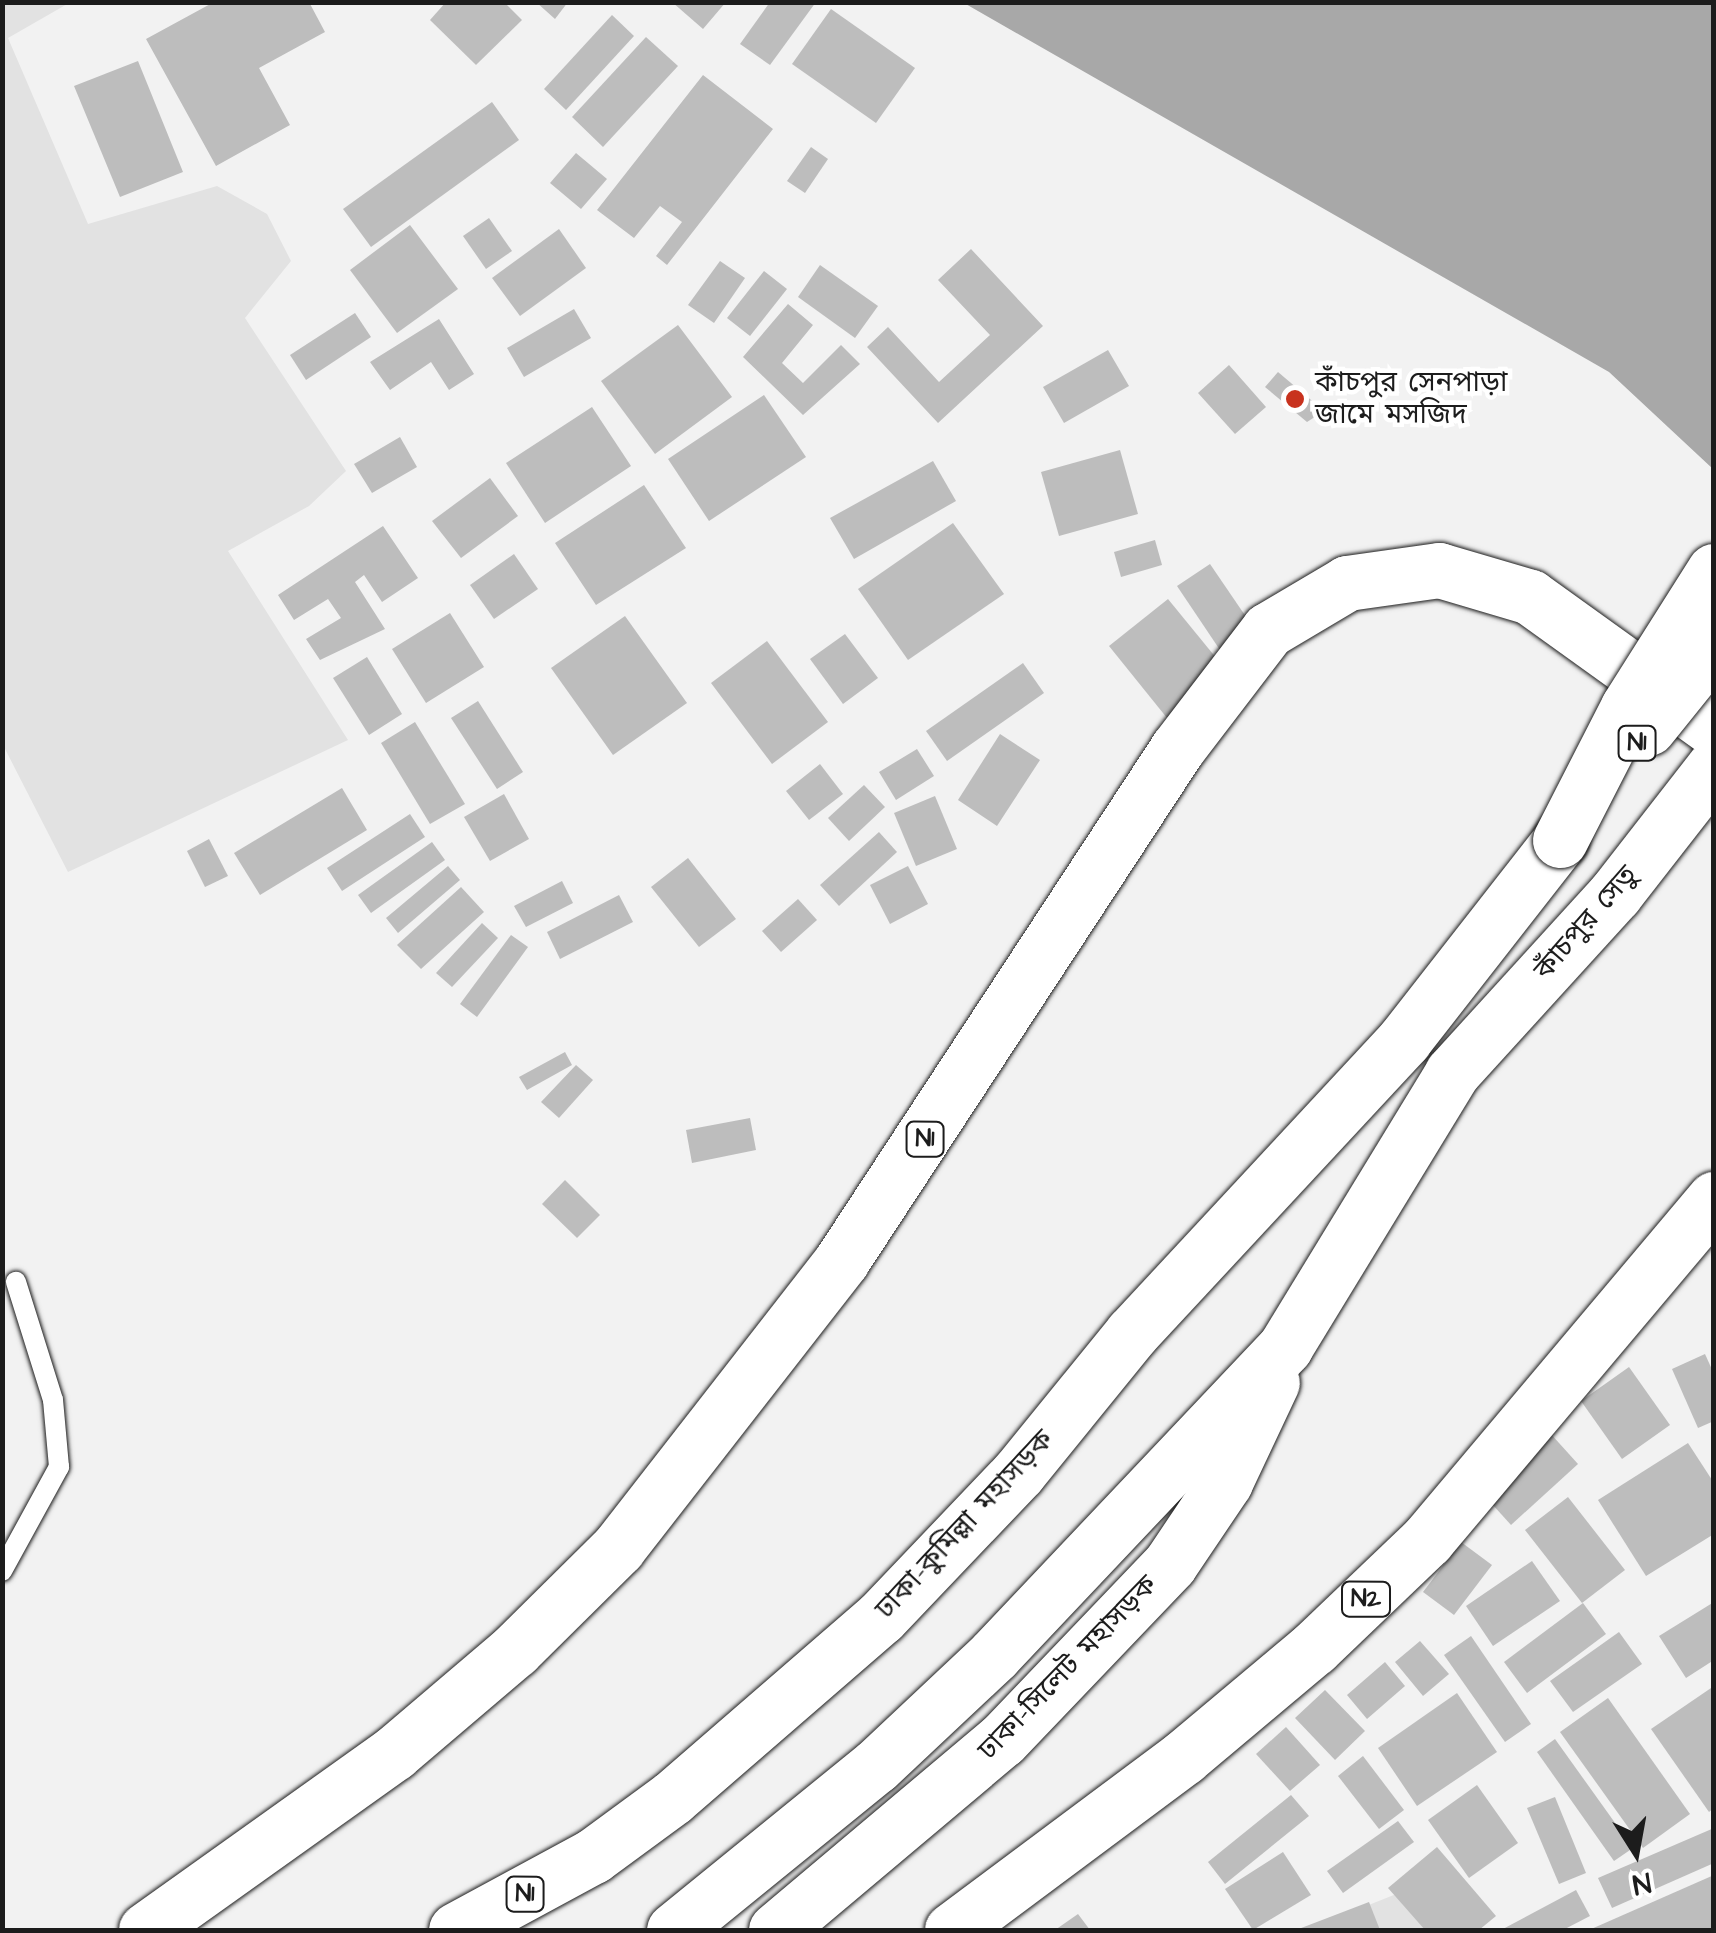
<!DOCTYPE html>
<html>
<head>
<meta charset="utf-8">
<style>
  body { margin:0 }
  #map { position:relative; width:1716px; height:1933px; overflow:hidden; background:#f2f2f2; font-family:"Architects Daughter","Noto Sans Bengali",sans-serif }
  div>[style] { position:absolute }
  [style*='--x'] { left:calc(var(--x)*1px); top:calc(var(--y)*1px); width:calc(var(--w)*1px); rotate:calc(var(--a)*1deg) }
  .built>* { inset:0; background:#e2e2e2 }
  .water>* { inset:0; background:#a8a8a8 }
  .building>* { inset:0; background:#bdbdbd }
  .roads { filter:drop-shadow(0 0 2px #1c1c1c) drop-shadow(0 0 2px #1c1c1c) }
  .service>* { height:20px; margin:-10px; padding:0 10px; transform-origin:10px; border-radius:10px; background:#fff }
  .trunk>* { height:55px; margin:-27.5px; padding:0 27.5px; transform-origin:27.5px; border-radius:27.5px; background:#fff }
  .bridges { filter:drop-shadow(0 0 2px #1c1c1c) drop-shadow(0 0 2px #1c1c1c) }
  .trunk-bridge>* { height:55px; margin:-27.5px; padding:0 27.5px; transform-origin:27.5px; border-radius:27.5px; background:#fff }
  .dots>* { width:28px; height:28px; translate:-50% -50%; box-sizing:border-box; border:5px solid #fff; border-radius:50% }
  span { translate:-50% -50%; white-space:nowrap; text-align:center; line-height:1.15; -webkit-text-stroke:9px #fff; paint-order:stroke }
  .shield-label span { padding:2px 8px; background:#fff; border:2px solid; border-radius:8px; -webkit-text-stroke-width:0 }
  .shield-label { font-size:25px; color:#1c1c1c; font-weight:700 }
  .poi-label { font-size:28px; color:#1c1c1c }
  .left { translate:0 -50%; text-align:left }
  .street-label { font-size:28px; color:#1c1c1c }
  .frame { position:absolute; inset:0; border:5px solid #1c1c1c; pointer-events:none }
  .north { position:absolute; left:1586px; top:1803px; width:100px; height:100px; -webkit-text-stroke:8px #fff; paint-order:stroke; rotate:169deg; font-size:28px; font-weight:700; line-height:40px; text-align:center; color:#1c1c1c }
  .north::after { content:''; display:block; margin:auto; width:35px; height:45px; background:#1c1c1c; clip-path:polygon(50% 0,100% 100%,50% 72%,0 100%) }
</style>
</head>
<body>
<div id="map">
  <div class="built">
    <i style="clip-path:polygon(2px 3px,69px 3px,8px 38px,88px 224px,217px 186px,267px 214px,291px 261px,245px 318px,346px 471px,309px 506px,228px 551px,348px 740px,68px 872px,3px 745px)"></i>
    <i style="clip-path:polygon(1434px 1879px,1459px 1930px,1306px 1930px)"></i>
  </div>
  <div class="water">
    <i style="clip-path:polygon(964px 3px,1713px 3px,1713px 469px,1609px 372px)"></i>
  </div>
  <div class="building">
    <i style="clip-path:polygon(214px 2px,309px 2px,325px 32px,259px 68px,290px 125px,216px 166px,146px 39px)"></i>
    <i style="clip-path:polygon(446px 2px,504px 2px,522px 20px,476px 65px,430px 20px)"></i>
    <i style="clip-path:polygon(536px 2px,568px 2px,555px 19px)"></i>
    <i style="clip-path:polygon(672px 2px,726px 2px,703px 29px)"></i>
    <i style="clip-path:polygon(770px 2px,816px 2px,770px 65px,740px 44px)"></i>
    <i style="clip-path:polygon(831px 9px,915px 68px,876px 123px,792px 64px)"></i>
    <i style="clip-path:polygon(612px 15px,634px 36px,566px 110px,544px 89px)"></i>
    <i style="clip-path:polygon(646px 37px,678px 66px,603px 147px,572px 117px)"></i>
    <i style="clip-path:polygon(138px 61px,183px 172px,120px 197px,74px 86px)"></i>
    <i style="clip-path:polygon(703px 75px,773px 129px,667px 265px,656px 256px,682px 222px,660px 206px,634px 238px,597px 210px)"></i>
    <i style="clip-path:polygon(492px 102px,519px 140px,371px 247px,343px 209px)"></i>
    <i style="clip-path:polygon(811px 147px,828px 159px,805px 193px,787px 181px)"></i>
    <i style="clip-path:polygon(576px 153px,607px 179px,581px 209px,550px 183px)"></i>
    <i style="clip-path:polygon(489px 218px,512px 251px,486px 269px,463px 236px)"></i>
    <i style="clip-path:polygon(410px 225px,458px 289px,397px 333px,350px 270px)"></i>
    <i style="clip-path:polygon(559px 229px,586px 268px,520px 316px,492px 278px)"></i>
    <i style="clip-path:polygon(971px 249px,1043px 326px,938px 423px,867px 347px,888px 327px,939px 382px,990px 335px,938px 280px)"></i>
    <i style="clip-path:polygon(720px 261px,745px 278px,714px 323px,688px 305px)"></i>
    <i style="clip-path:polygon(820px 265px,878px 306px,855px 338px,798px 297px)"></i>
    <i style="clip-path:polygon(764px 271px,787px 289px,750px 336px,727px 318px)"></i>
    <i style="clip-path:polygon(788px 304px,813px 325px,782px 363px,803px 383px,841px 345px,860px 364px,803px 415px,743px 357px)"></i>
    <i style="clip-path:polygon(574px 309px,591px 338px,524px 377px,507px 348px)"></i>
    <i style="clip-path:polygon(355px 313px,371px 337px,306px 380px,290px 355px)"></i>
    <i style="clip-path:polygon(439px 319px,474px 374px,449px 390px,431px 362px,390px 390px,370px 362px)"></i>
    <i style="clip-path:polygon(678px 325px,732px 397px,655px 454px,601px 381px)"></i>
    <i style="clip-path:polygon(1108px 350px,1129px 386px,1064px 423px,1043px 387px)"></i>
    <i style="clip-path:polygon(1229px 365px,1266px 407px,1235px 434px,1198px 393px)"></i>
    <i style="clip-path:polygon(1278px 372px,1324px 411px,1307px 422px,1265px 387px)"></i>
    <i style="clip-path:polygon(764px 395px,806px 457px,709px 521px,668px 459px)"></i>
    <i style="clip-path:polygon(592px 407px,631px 466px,545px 523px,506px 463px)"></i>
    <i style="clip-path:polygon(400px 437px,417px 467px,372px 493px,354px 464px)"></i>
    <i style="clip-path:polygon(1120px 450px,1138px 514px,1059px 536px,1041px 472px)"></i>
    <i style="clip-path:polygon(933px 461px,956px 501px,854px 559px,830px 518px)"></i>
    <i style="clip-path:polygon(490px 478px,518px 516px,461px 558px,432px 521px)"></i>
    <i style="clip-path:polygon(644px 485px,686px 548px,596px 605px,555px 543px)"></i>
    <i style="clip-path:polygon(953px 523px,1004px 594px,908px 660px,858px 589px)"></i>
    <i style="clip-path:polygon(383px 526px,418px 578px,382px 602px,364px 575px,355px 582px,385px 629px,320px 660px,306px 639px,341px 618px,328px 599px,294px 620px,278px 595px)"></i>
    <i style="clip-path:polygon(1155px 540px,1162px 565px,1121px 577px,1114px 552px)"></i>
    <i style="clip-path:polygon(514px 554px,538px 589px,494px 619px,470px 585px)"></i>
    <i style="clip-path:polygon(1210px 564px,1255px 630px,1222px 653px,1177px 586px)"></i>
    <i style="clip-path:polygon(1168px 599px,1226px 670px,1167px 718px,1109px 646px)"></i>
    <i style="clip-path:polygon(450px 613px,484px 667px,426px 703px,392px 649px)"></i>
    <i style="clip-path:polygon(625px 616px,687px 703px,613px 755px,551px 668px)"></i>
    <i style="clip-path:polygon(845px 634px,878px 678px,843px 704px,810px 659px)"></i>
    <i style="clip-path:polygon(767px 641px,828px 722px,772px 764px,711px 683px)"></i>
    <i style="clip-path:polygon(367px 657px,402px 714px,369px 735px,333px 678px)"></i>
    <i style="clip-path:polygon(1023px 663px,1044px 693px,947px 761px,926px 731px)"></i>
    <i style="clip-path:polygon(478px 701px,523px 772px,497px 789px,451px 718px)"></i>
    <i style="clip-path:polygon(415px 722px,465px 804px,430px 824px,381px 743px)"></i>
    <i style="clip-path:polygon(1000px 734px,1040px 760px,997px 826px,958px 800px)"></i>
    <i style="clip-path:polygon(917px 749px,934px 776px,896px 800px,879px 772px)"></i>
    <i style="clip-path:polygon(820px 764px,843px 794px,809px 820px,786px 791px)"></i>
    <i style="clip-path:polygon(864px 785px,885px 807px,849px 841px,828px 818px)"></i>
    <i style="clip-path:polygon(342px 788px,367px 830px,260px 895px,234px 853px)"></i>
    <i style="clip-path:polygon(504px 794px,529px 839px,490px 861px,464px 817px)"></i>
    <i style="clip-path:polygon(935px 796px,957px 849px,916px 866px,894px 813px)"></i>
    <i style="clip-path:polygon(410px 814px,425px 837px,342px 891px,327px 868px)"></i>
    <i style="clip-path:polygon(879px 832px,897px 852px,839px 906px,820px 885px)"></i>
    <i style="clip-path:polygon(209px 839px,228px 876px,205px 887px,187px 851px)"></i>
    <i style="clip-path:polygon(432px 842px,445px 860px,371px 913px,358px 895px)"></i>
    <i style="clip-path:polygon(688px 858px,736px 919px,699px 947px,651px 887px)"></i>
    <i style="clip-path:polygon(448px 866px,460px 880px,398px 933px,386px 918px)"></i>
    <i style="clip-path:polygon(908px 866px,928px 904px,890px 924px,870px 885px)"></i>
    <i style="clip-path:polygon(562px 881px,573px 903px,526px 927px,514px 906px)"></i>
    <i style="clip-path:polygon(461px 887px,484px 912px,421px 969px,397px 945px)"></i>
    <i style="clip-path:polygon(619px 895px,633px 922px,560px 959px,547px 932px)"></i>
    <i style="clip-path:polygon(798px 899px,817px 920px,781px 952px,762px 931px)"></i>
    <i style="clip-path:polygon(482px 923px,498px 938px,452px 987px,436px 973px)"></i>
    <i style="clip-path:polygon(511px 935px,528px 947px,477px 1017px,460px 1004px)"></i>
    <i style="clip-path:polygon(565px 1052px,572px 1065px,527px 1090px,519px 1077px)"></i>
    <i style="clip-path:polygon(576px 1065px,593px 1080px,559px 1118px,541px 1102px)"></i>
    <i style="clip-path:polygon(750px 1118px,756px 1150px,692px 1163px,686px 1130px)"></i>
    <i style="clip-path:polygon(565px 1180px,600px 1215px,577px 1238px,542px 1204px)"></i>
    <i style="clip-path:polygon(1705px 1354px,1714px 1374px,1714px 1421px,1698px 1428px,1672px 1369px)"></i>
    <i style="clip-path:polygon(1629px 1367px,1670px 1425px,1622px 1459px,1581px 1401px)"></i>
    <i style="clip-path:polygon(1550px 1433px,1578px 1464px,1511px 1525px,1482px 1493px)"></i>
    <i style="clip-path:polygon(1688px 1443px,1714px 1483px,1714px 1534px,1646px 1576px,1598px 1500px)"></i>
    <i style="clip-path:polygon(1568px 1497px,1625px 1570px,1582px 1603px,1525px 1530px)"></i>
    <i style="clip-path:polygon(1461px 1542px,1492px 1565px,1454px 1615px,1423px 1592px)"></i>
    <i style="clip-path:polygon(1532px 1561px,1560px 1601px,1493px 1646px,1466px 1606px)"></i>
    <i style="clip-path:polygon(1714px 1602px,1714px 1660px,1686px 1678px,1659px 1636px)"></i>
    <i style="clip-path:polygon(1583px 1603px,1606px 1634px,1527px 1693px,1504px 1662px)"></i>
    <i style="clip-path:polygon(1619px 1632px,1642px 1664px,1573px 1712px,1550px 1681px)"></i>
    <i style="clip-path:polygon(1471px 1636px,1531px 1724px,1505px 1742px,1444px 1655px)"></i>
    <i style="clip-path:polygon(1420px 1641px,1449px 1674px,1423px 1696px,1395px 1662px)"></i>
    <i style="clip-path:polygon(1385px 1662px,1405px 1686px,1367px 1719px,1347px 1695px)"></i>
    <i style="clip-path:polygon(1714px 1686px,1714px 1808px,1709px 1812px,1651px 1729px)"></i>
    <i style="clip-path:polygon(1325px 1690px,1365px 1731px,1335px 1760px,1295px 1718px)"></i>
    <i style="clip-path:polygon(1457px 1693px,1497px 1752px,1417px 1806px,1378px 1748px)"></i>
    <i style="clip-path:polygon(1608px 1698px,1690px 1814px,1643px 1848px,1560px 1732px)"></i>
    <i style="clip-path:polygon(1286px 1727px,1320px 1765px,1290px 1791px,1256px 1754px)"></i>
    <i style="clip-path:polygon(1555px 1739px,1633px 1848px,1614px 1861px,1537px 1752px)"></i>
    <i style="clip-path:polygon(1363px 1756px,1404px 1810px,1379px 1829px,1338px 1776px)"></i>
    <i style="clip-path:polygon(1477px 1785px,1518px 1843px,1469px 1878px,1428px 1820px)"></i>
    <i style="clip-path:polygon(1291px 1795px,1309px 1816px,1225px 1884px,1208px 1862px)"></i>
    <i style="clip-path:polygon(1555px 1797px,1586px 1873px,1559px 1884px,1527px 1808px)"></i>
    <i style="clip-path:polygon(1398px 1821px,1414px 1842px,1343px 1893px,1327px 1871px)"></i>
    <i style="clip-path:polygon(1714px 1828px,1714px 1863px,1612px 1908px,1598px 1878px)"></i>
    <i style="clip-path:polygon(1437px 1847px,1496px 1916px,1479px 1930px,1425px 1930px,1388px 1888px)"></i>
    <i style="clip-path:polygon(1283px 1852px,1311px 1895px,1253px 1930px,1225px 1889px)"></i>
    <i style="clip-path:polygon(1714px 1875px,1714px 1930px,1589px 1930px)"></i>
    <i style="clip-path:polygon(1576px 1890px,1590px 1916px,1563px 1930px,1501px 1930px)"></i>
    <i style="clip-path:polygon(1369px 1902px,1380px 1930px,1296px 1930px)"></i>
    <i style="clip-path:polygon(1078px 1914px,1090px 1930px,1055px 1930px)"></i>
  </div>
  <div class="roads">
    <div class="service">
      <i style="--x:2;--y:1571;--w:119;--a:-61.3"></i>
      <i style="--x:59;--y:1467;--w:67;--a:-95.1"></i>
      <i style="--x:53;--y:1400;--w:124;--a:-107.4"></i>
    </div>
    <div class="trunk">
      <i style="--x:146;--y:1930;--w:305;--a:-35.5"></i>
      <i style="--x:394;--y:1753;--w:159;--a:-40.4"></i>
      <i style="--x:515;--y:1650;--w:145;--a:-44.7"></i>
      <i style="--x:618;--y:1548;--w:365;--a:-52.1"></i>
      <i style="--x:842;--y:1260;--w:611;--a:-56.75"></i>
      <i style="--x:1177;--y:749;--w:150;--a:-52.6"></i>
      <i style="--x:1268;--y:630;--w:92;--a:-30.7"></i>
      <i style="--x:1347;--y:583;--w:93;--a:-8"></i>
      <i style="--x:1439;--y:570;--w:95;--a:16.5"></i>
      <i style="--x:1530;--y:597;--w:226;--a:35.7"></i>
      <i style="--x:456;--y:1930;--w:156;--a:-28.4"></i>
      <i style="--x:593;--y:1856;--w:98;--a:-36.3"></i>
      <i style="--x:672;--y:1798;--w:276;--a:-40.9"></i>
      <i style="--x:881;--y:1617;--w:200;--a:-46.4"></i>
      <i style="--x:1019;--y:1472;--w:179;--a:-50.9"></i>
      <i style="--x:1132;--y:1333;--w:400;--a:-47.1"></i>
      <i style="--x:1404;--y:1040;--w:254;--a:-52"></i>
      <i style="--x:674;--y:1930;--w:260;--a:-39.1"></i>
      <i style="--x:876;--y:1766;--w:162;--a:-43.2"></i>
      <i style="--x:994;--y:1655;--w:424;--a:-46.6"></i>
      <i style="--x:1285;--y:1347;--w:321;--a:-58.6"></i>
      <i style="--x:1452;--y:1073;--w:242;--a:-47.7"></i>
      <i style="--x:1615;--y:894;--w:161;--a:-52.1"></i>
      <i style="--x:776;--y:1930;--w:295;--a:-40.1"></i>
      <i style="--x:1002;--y:1740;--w:243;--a:-46.3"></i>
      <i style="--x:1170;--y:1564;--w:99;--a:-56.1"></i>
      <i style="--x:1225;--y:1482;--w:110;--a:-64.8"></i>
      <i style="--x:952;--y:1930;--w:289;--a:-36.7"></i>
      <i style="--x:1184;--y:1757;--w:170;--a:-40"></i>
      <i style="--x:1314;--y:1648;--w:156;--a:-43.7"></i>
      <i style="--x:1427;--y:1540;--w:446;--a:-49.9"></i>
    </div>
  </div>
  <div class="bridges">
    <div class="trunk-bridge">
      <i style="--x:1648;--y:728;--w:105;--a:-51.2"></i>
      <i style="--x:1560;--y:840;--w:149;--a:-62.9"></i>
      <i style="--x:1628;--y:707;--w:161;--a:-57.7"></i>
    </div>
  </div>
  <div class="dots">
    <i style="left:1295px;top:399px;background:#c8321e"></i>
  </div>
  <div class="shield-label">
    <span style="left:1637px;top:743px">N1</span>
    <span style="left:925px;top:1139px">N1</span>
    <span style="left:1366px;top:1599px">N2</span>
    <span style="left:525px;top:1894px">N1</span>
  </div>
  <div class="poi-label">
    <span class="left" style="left:1315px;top:399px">কাঁচপুর সেনপাড়া<br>জামে মসজিদ</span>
  </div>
  <div class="street-label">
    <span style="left:1586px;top:923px;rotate:-49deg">কাঁচপুর সেতু</span>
    <span style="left:965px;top:1525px;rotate:-47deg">ঢাকা–কুমিল্লা মহাসড়ক</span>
    <span style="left:1068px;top:1668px;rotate:-46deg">ঢাকা-সিলেট মহাসড়ক</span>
  </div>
  <div class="frame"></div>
  <div class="north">N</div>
</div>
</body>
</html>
